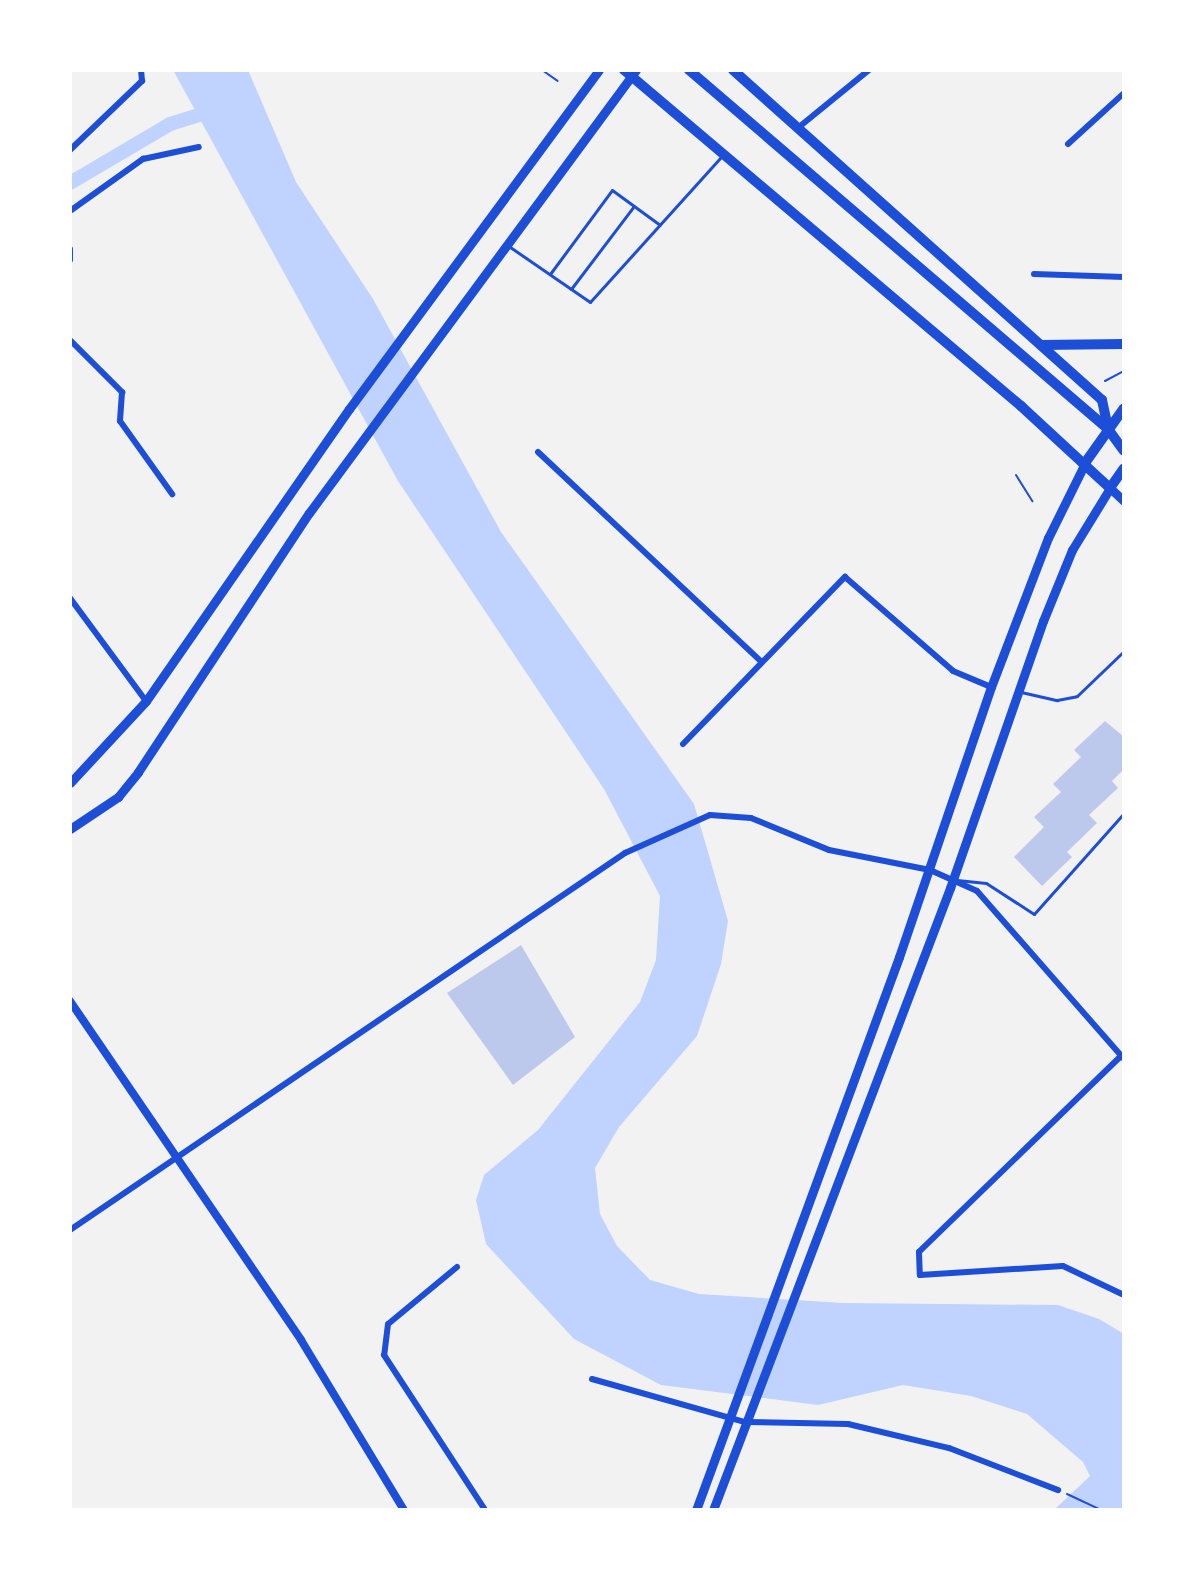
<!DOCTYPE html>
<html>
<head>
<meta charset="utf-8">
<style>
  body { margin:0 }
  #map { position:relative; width:1194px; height:1580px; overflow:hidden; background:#f2f2f2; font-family:"Roboto Condensed",sans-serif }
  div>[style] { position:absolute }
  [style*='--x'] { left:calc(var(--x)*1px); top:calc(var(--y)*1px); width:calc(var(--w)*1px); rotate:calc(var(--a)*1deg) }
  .water>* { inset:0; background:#bfd3fe }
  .canal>* { height:14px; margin:-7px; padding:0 7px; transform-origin:7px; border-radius:7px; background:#bfd3fe }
  .building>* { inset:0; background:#bdc9ec }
  .path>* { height:2px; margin:-1px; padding:0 1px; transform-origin:1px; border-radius:1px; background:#1d4ed8 }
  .service>* { height:3px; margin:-1.5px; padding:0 1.5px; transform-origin:1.5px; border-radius:1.5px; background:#1d4ed8 }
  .minor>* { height:6px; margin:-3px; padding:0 3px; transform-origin:3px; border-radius:3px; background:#1d4ed8 }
  .tertiary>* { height:8px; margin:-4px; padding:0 4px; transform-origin:4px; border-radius:4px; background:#1d4ed8 }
  .secondary>* { height:9px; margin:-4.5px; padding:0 4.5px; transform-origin:4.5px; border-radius:4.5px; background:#1d4ed8 }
  .primary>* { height:10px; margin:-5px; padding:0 5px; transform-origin:5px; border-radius:5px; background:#1d4ed8 }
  span { translate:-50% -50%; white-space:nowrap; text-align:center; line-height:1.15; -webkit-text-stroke:7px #fff; paint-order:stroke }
  .frame { position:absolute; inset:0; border:72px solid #fff; pointer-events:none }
</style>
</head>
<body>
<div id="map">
  <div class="water">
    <i style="clip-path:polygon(173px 70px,248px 70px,296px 182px,373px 299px,501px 532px,694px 804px,728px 921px,721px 964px,697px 1036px,619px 1127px,595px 1168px,600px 1214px,617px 1246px,650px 1280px,699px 1294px,843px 1303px,1058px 1305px,1099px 1319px,1124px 1334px,1124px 1509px,1054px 1510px,1090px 1476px,1083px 1462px,1027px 1414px,971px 1396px,903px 1385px,818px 1405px,661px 1385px,574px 1339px,486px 1244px,476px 1200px,484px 1175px,538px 1130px,640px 1002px,656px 960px,660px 896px,604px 789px,398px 481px)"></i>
  </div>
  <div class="canal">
    <i style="--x:70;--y:183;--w:116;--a:-30.5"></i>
    <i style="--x:170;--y:124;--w:44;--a:-17.2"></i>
  </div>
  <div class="building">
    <i style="clip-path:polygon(1105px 721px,1124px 737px,1124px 769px,1112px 781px,1118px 788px,1089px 815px,1097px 823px,1067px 852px,1072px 857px,1042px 886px,1014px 857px,1044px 827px,1034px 817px,1061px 792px,1053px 784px,1081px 757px,1074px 750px)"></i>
    <i style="clip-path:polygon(521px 945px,575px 1037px,513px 1085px,447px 993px)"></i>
  </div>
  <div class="path">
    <i style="--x:542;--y:70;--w:19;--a:35"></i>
    <i style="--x:1105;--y:381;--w:21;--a:-28"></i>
    <i style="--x:1016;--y:475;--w:31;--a:58"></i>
    <i style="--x:1067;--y:1494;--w:38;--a:25"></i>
  </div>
  <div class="service">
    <i style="--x:510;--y:247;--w:97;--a:34.5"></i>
    <i style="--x:590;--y:302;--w:195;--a:-47.9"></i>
    <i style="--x:550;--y:274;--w:104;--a:-53.6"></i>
    <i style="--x:612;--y:190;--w:59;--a:36.1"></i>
    <i style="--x:571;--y:289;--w:104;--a:-52.8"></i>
    <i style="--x:1021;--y:692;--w:37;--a:13"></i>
    <i style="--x:1057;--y:700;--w:20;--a:-11"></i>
    <i style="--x:1077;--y:696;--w:65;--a:-43.8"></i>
    <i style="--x:957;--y:880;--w:29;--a:6"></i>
    <i style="--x:986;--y:883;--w:57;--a:32.9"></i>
    <i style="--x:1034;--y:914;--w:135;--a:-48.3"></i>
  </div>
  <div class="minor">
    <i style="--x:799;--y:127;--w:90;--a:-39.2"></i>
    <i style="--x:1068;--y:144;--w:76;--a:-42.3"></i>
    <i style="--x:70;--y:150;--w:100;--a:-43.8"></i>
    <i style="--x:142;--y:81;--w:11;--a:-95"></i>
    <i style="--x:70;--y:211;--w:90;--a:-35.5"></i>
    <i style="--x:143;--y:159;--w:57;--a:-12.1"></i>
    <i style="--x:70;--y:249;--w:11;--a:90"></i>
    <i style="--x:1034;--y:274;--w:90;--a:1.9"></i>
    <i style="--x:70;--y:340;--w:74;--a:45"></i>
    <i style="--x:122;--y:392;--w:29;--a:94"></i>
    <i style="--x:120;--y:421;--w:90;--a:54.5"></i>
    <i style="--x:538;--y:452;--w:307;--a:43.2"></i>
    <i style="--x:70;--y:598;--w:128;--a:53.6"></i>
    <i style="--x:683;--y:744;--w:233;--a:-45.9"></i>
    <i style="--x:845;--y:577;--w:143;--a:41"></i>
    <i style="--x:953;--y:671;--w:41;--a:22.8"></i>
    <i style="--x:1121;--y:1056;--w:281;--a:135.9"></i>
    <i style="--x:919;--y:1252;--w:23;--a:88"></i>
    <i style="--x:920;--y:1275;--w:143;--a:-3.6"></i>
    <i style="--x:1063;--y:1266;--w:68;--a:25.4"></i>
    <i style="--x:70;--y:1230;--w:671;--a:-34.19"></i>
    <i style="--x:625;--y:853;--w:93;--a:-24.1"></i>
    <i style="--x:710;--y:815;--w:41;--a:4.2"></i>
    <i style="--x:751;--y:818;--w:84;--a:22.3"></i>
    <i style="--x:829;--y:850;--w:103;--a:11.2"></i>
    <i style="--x:930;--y:870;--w:51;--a:24.1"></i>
    <i style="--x:977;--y:891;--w:223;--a:48.8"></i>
    <i style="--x:457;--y:1267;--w:89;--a:140.4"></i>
    <i style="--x:388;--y:1324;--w:31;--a:97"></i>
    <i style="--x:384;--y:1355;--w:185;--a:56.9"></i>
    <i style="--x:592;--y:1379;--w:159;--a:15.7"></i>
    <i style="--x:745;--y:1422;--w:103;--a:1.1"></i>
    <i style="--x:848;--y:1424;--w:104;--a:13.4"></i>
    <i style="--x:949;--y:1448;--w:117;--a:21.1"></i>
  </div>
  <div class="tertiary">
    <i style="--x:70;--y:1001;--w:410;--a:55.7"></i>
    <i style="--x:301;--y:1340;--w:199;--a:58.8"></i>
  </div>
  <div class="secondary">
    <i style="--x:70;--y:783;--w:112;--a:-47.2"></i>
    <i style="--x:146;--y:701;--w:356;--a:-55.2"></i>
    <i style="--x:349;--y:409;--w:421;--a:-53.6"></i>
    <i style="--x:70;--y:829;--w:58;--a:-33.7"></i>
    <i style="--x:118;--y:797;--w:32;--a:-51"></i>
    <i style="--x:138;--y:772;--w:310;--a:-56.6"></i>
    <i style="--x:309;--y:513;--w:551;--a:-53.57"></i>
    <i style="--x:696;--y:1510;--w:589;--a:-69.84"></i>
    <i style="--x:899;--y:957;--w:285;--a:-71.2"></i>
    <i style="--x:991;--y:687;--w:160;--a:-69.1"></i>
    <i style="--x:1048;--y:538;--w:84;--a:-63.7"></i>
    <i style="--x:713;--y:1510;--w:666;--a:-69.14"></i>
    <i style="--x:950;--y:888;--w:283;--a:-70.8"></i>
    <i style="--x:1043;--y:621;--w:77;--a:-67.8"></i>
    <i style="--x:1072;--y:550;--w:73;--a:-58.5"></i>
    <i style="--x:1110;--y:488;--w:19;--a:43"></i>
  </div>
  <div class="primary">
    <i style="--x:624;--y:70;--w:520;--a:40.24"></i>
    <i style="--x:1021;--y:406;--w:121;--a:42.7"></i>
    <i style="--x:1110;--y:488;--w:24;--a:-55"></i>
    <i style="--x:689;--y:70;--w:552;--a:40.59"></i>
    <i style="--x:1108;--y:429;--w:27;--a:54"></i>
    <i style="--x:733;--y:70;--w:495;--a:41.8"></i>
    <i style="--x:1102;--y:400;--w:30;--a:78"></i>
    <i style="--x:1041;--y:345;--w:83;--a:-0.7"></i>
    <i style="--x:1085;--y:463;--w:67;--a:-54.7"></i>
  </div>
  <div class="frame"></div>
</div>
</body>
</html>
